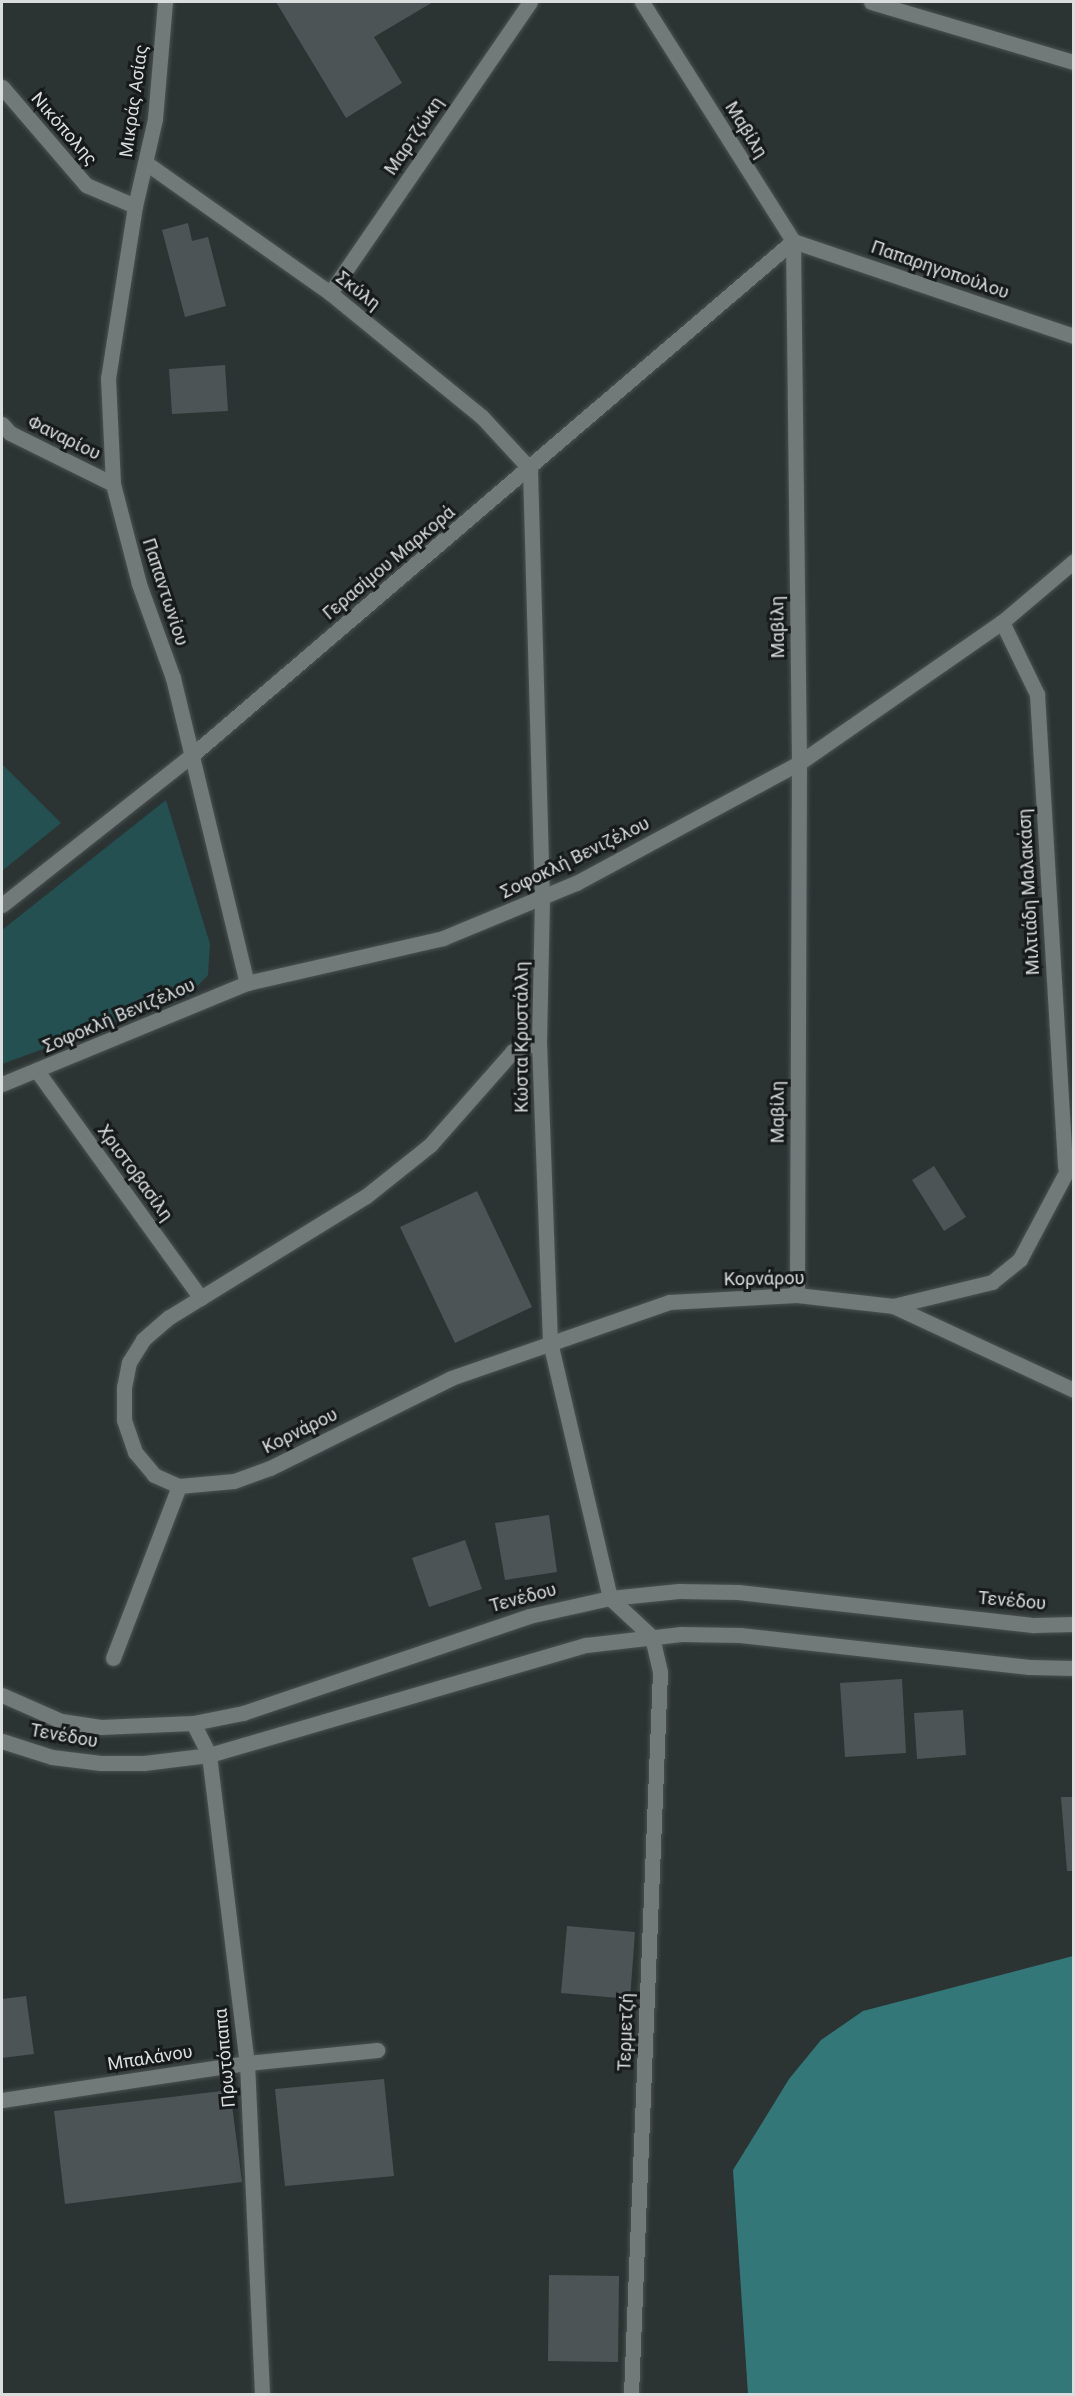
<!DOCTYPE html>
<html>
<head>
<meta charset="utf-8">
<style>
  body { margin:0 }
  #map { position:relative; width:1075px; height:2396px; overflow:hidden; background:#2c3333; font-family:Roboto,sans-serif }
  div>[style] { position:absolute }
  [style*='--x'] { left:calc(var(--x)*1px); top:calc(var(--y)*1px); width:calc(var(--w)*1px); rotate:calc(var(--a)*1deg) }
  .green>* { inset:0; background:#245051 }
  .water>* { inset:0; background:#337779 }
  .building>* { inset:0; background:#4d5455 }
  .roads { filter:drop-shadow(0 0 2px #4b5151) drop-shadow(0 0 2px #4b5151) }
  .minor>* { height:15px; margin:-7.5px; padding:0 7.5px; transform-origin:7.5px; border-radius:7.5px; background:#717979 }
  .tertiary>* { height:15px; margin:-7.5px; padding:0 7.5px; transform-origin:7.5px; border-radius:7.5px; background:#717979 }
  .secondary>* { height:15px; margin:-7.5px; padding:0 7.5px; transform-origin:7.5px; border-radius:7.5px; background:#717979 }
  span { translate:-50% -50%; white-space:nowrap; text-align:center; line-height:1.15; -webkit-text-stroke:6px #171a1a; paint-order:stroke }
  .street-label { font-size:18px; color:#d9dddd }
  .frame { position:absolute; inset:0; border:3px solid #d9dddd; pointer-events:none }
</style>
</head>
<body>
<div id="map">
  <div class="green">
    <i style="clip-path:polygon(2px 764px,61px 823px,2px 871px,2px 763px)"></i>
    <i style="clip-path:polygon(166px 800px,210px 944px,208px 975px,188px 996px,2px 1064px,2px 930px)"></i>
  </div>
  <div class="water">
    <i style="clip-path:polygon(1073px 1956px,1073px 2394px,748px 2394px,733px 2170px,789px 2079px,821px 2040px,863px 2011px)"></i>
  </div>
  <div class="building">
    <i style="clip-path:polygon(276px 2px,433px 2px,374px 37px,402px 83px,346px 118px)"></i>
    <i style="clip-path:polygon(188px 223px,192px 241px,208px 237px,226px 306px,185px 317px,162px 230px)"></i>
    <i style="clip-path:polygon(225px 365px,228px 411px,172px 414px,169px 369px)"></i>
    <i style="clip-path:polygon(934px 1166px,966px 1217px,944px 1231px,912px 1180px)"></i>
    <i style="clip-path:polygon(477px 1191px,532px 1307px,455px 1343px,400px 1227px)"></i>
    <i style="clip-path:polygon(549px 1515px,557px 1572px,505px 1580px,495px 1523px)"></i>
    <i style="clip-path:polygon(465px 1540px,482px 1589px,429px 1607px,412px 1558px)"></i>
    <i style="clip-path:polygon(902px 1679px,906px 1753px,845px 1757px,840px 1683px)"></i>
    <i style="clip-path:polygon(963px 1710px,966px 1755px,917px 1759px,914px 1713px)"></i>
    <i style="clip-path:polygon(1061px 1797px,1074px 1797px,1074px 1871px,1067px 1871px)"></i>
    <i style="clip-path:polygon(567px 1926px,635px 1932px,630px 1999px,561px 1993px)"></i>
    <i style="clip-path:polygon(26px 1996px,34px 2054px,2px 2058px,2px 1999px)"></i>
    <i style="clip-path:polygon(384px 2079px,394px 2176px,285px 2186px,275px 2089px)"></i>
    <i style="clip-path:polygon(230px 2090px,242px 2182px,65px 2204px,54px 2111px)"></i>
    <i style="clip-path:polygon(549px 2275px,619px 2276px,618px 2362px,548px 2361px)"></i>
  </div>
  <div class="roads">
    <div class="minor">
      <i style="--x:642;--y:2;--w:283;--a:57.7"></i>
      <i style="--x:793;--y:241;--w:522;--a:89.34"></i>
      <i style="--x:799;--y:763;--w:532;--a:90.22"></i>
      <i style="--x:871;--y:2;--w:212;--a:16.5"></i>
      <i style="--x:2;--y:87;--w:129;--a:49.4"></i>
      <i style="--x:86;--y:185;--w:53;--a:23.2"></i>
      <i style="--x:146;--y:163;--w:225;--a:35.2"></i>
      <i style="--x:330;--y:293;--w:196;--a:39.2"></i>
      <i style="--x:482;--y:417;--w:71;--a:47.3"></i>
      <i style="--x:530;--y:469;--w:430;--a:88.4"></i>
      <i style="--x:542;--y:899;--w:143;--a:91.2"></i>
      <i style="--x:539;--y:1042;--w:300;--a:87.9"></i>
      <i style="--x:550;--y:1342;--w:263;--a:76.8"></i>
      <i style="--x:610;--y:1598;--w:57;--a:42.9"></i>
      <i style="--x:652;--y:1637;--w:36;--a:77"></i>
      <i style="--x:660;--y:1672;--w:723;--a:92.3"></i>
      <i style="--x:330;--y:293;--w:353;--a:-55.5"></i>
      <i style="--x:2;--y:424;--w:12;--a:48"></i>
      <i style="--x:10;--y:433;--w:115;--a:26.3"></i>
      <i style="--x:1002;--y:622;--w:80;--a:64.1"></i>
      <i style="--x:1037;--y:694;--w:474;--a:86.6"></i>
      <i style="--x:192;--y:755;--w:791;--a:-40.54"></i>
      <i style="--x:793;--y:241;--w:297;--a:18.7"></i>
      <i style="--x:539;--y:1042;--w:28;--a:161"></i>
      <i style="--x:513;--y:1051;--w:125;--a:131.4"></i>
      <i style="--x:430;--y:1145;--w:82;--a:141.4"></i>
      <i style="--x:366;--y:1196;--w:231;--a:148.4"></i>
      <i style="--x:169;--y:1317;--w:35;--a:139"></i>
      <i style="--x:143;--y:1340;--w:26;--a:122"></i>
      <i style="--x:129;--y:1362;--w:25;--a:101"></i>
      <i style="--x:124;--y:1387;--w:33;--a:90"></i>
      <i style="--x:124;--y:1420;--w:34;--a:71"></i>
      <i style="--x:135;--y:1452;--w:30;--a:50"></i>
      <i style="--x:154;--y:1475;--w:27;--a:24"></i>
      <i style="--x:179;--y:1486;--w:55;--a:-5.2"></i>
      <i style="--x:234;--y:1481;--w:38;--a:-20"></i>
      <i style="--x:270;--y:1468;--w:202;--a:-26.4"></i>
      <i style="--x:451;--y:1378;--w:231;--a:-19.2"></i>
      <i style="--x:669;--y:1302;--w:128;--a:-3.1"></i>
      <i style="--x:797;--y:1295;--w:97;--a:6.5"></i>
      <i style="--x:893;--y:1306;--w:200;--a:24.9"></i>
      <i style="--x:37;--y:1071;--w:280;--a:54.2"></i>
      <i style="--x:893;--y:1306;--w:102;--a:-13.6"></i>
      <i style="--x:992;--y:1282;--w:36;--a:-39"></i>
      <i style="--x:1020;--y:1259;--w:111;--a:-62"></i>
      <i style="--x:113;--y:1658;--w:184;--a:-69"></i>
      <i style="--x:193;--y:1723;--w:36;--a:63"></i>
      <i style="--x:209;--y:1755;--w:310;--a:83"></i>
      <i style="--x:247;--y:2063;--w:331;--a:87.4"></i>
      <i style="--x:2;--y:2100;--w:248;--a:-8.6"></i>
      <i style="--x:247;--y:2063;--w:131;--a:-5.7"></i>
    </div>
    <div class="tertiary">
      <i style="--x:165;--y:2;--w:117;--a:94.9"></i>
      <i style="--x:155;--y:119;--w:89;--a:102.9"></i>
      <i style="--x:135;--y:206;--w:174;--a:98.9"></i>
      <i style="--x:108;--y:378;--w:106;--a:87.3"></i>
      <i style="--x:113;--y:484;--w:103;--a:75.4"></i>
      <i style="--x:139;--y:584;--w:100;--a:70.1"></i>
      <i style="--x:173;--y:678;--w:314;--a:76.4"></i>
      <i style="--x:2;--y:905;--w:242;--a:-38.3"></i>
      <i style="--x:2;--y:1084;--w:265;--a:-22.4"></i>
      <i style="--x:247;--y:983;--w:201;--a:-12.9"></i>
      <i style="--x:443;--y:938;--w:144;--a:-22.5"></i>
      <i style="--x:576;--y:883;--w:253;--a:-28.3"></i>
      <i style="--x:799;--y:763;--w:247;--a:-34.8"></i>
      <i style="--x:1002;--y:622;--w:94;--a:-40.3"></i>
    </div>
    <div class="secondary">
      <i style="--x:2;--y:1695;--w:64;--a:23.8"></i>
      <i style="--x:61;--y:1721;--w:40;--a:8.5"></i>
      <i style="--x:101;--y:1727;--w:92;--a:-2.5"></i>
      <i style="--x:193;--y:1723;--w:51;--a:-11.3"></i>
      <i style="--x:243;--y:1713;--w:302;--a:-18.7"></i>
      <i style="--x:529;--y:1616;--w:83;--a:-12.5"></i>
      <i style="--x:610;--y:1598;--w:69;--a:-5.8"></i>
      <i style="--x:679;--y:1591;--w:59;--a:1"></i>
      <i style="--x:738;--y:1592;--w:298;--a:6.4"></i>
      <i style="--x:1034;--y:1625;--w:40;--a:-1.4"></i>
      <i style="--x:2;--y:1741;--w:52;--a:17.7"></i>
      <i style="--x:52;--y:1757;--w:49;--a:7"></i>
      <i style="--x:101;--y:1763;--w:43;--a:0"></i>
      <i style="--x:144;--y:1763;--w:65;--a:-7"></i>
      <i style="--x:209;--y:1755;--w:393;--a:-16.3"></i>
      <i style="--x:586;--y:1645;--w:96;--a:-6.6"></i>
      <i style="--x:681;--y:1634;--w:59;--a:1"></i>
      <i style="--x:740;--y:1635;--w:291;--a:6.3"></i>
      <i style="--x:1029;--y:1667;--w:45;--a:1.3"></i>
    </div>
  </div>
  <div class="street-label">
    <span style="left:134px;top:101px;rotate:-82deg">Μικράς Ασίας</span>
    <span style="left:64px;top:129px;rotate:49deg">Νικόπολης</span>
    <span style="left:746px;top:130px;rotate:58deg">Μαβίλη</span>
    <span style="left:414px;top:136px;rotate:-56deg">Μαρτζώκη</span>
    <span style="left:940px;top:270px;rotate:19deg">Παπαρηγοπούλου</span>
    <span style="left:358px;top:291px;rotate:38deg">Σκύλη</span>
    <span style="left:64px;top:438px;rotate:26deg">Φαναρίου</span>
    <span style="left:389px;top:563px;rotate:-40deg">Γερασίμου Μαρκορά</span>
    <span style="left:165px;top:592px;rotate:72deg">Παπαντωνίου</span>
    <span style="left:778px;top:627px;rotate:-91deg">Μαβίλη</span>
    <span style="left:575px;top:858px;rotate:-26deg">Σοφοκλή Βενιζέλου</span>
    <span style="left:1029px;top:892px;rotate:-93deg">Μιλτιάδη Μαλακάση</span>
    <span style="left:119px;top:1016px;rotate:-23deg">Σοφοκλή Βενιζέλου</span>
    <span style="left:522px;top:1037px;rotate:-90deg">Κώστα Κρυστάλλη</span>
    <span style="left:778px;top:1112px;rotate:-90deg">Μαβίλη</span>
    <span style="left:135px;top:1173px;rotate:54deg">Χριστοβασίλη</span>
    <span style="left:764px;top:1279px;rotate:-1deg">Κορνάρου</span>
    <span style="left:300px;top:1431px;rotate:-26deg">Κορνάρου</span>
    <span style="left:523px;top:1598px;rotate:-15deg">Τενέδου</span>
    <span style="left:1012px;top:1601px;rotate:5deg">Τενέδου</span>
    <span style="left:64px;top:1736px;rotate:10deg">Τενέδου</span>
    <span style="left:626px;top:2032px;rotate:-88deg">Τερμετζή</span>
    <span style="left:150px;top:2058px;rotate:-9deg">Μπαλάνου</span>
    <span style="left:225px;top:2058px;rotate:-95deg">Πρωτόπαπα</span>
  </div>
  <div class="frame"></div>
</div>
</body>
</html>
